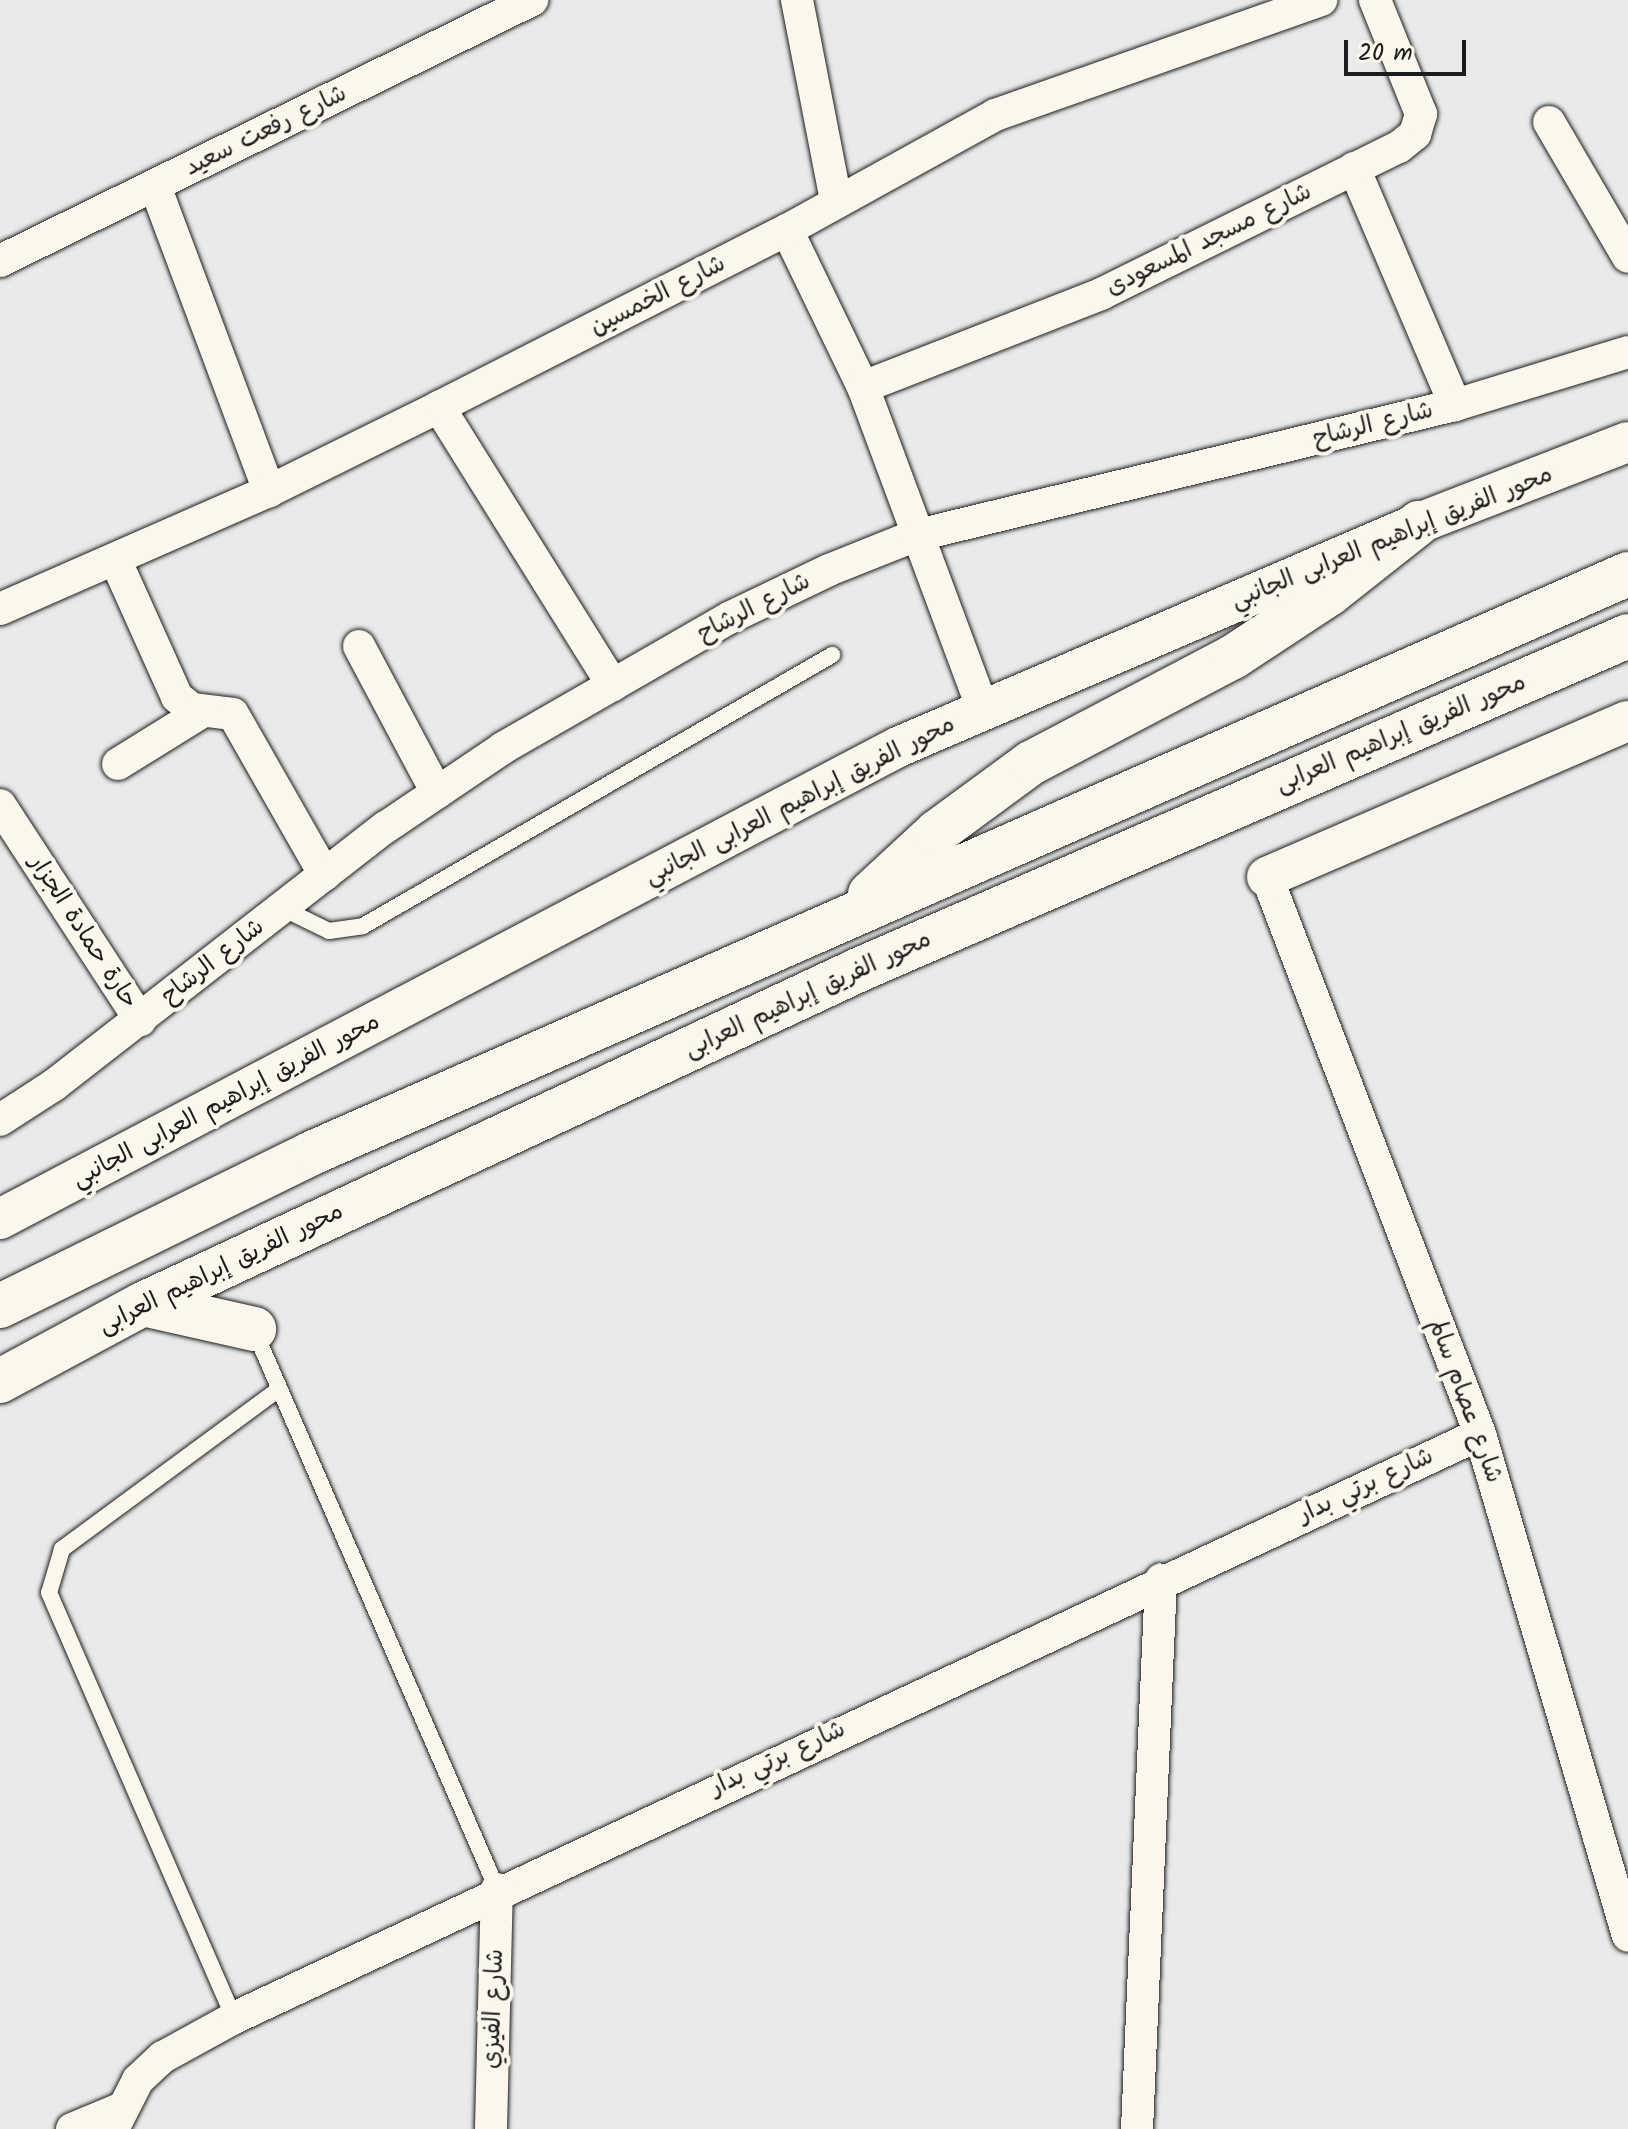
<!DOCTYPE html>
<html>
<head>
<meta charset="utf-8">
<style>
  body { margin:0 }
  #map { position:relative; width:1628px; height:2129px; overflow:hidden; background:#e9eaea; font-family:Kalam,"Playpen Sans Arabic",sans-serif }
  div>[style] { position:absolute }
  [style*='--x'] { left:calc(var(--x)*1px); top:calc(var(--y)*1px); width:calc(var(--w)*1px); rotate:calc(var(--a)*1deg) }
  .roads { filter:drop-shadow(0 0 2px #1c1c1c) drop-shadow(0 0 2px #1c1c1c) }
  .service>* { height:16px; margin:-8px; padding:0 8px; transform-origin:8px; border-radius:8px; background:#fbf7ec }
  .minor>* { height:32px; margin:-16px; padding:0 16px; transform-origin:16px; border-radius:16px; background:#fbf7ec }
  .tertiary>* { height:40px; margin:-20px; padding:0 20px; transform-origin:20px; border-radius:20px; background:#fbf7ec }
  .secondary>* { height:44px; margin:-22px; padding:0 22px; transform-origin:22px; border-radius:22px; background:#fbf7ec }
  span { translate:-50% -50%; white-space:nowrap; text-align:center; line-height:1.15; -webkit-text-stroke:8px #fbf7ec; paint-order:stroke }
  .street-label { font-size:24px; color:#1c1c1c }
  .scale { position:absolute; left:1344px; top:40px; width:122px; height:36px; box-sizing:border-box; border:4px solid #1c1c1c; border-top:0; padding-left:10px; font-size:24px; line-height:28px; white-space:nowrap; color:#1c1c1c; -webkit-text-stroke:6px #fbf7ec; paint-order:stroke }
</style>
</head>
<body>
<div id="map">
  <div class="roads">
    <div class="service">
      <i style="--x:282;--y:908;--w:52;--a:26.1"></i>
      <i style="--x:329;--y:931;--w:34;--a:-8"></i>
      <i style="--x:363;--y:926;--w:542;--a:-30.02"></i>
      <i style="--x:254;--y:1330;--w:610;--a:66.51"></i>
      <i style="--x:234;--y:2018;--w:464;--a:-113.5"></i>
      <i style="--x:49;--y:1593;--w:46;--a:-73.5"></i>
      <i style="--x:62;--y:1549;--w:266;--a:-36.4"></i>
    </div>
    <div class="minor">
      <i style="--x:797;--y:0;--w:205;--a:79"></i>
      <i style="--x:1549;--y:122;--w:156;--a:59.7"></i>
      <i style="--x:1354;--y:168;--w:258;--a:66.9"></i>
      <i style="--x:155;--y:186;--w:326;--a:69.5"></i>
      <i style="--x:787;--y:230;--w:174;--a:64.2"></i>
      <i style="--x:863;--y:387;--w:345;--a:69.6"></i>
      <i style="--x:0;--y:261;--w:593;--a:-26.13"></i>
      <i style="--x:863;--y:387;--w:256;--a:-21.3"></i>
      <i style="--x:1101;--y:294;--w:332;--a:-26.3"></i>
      <i style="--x:1399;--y:147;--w:21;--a:-39"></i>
      <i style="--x:1415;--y:134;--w:21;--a:-73"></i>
      <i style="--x:1421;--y:114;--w:123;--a:-112"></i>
      <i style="--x:439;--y:407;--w:328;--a:58"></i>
      <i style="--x:115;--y:559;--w:151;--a:65.8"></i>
      <i style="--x:177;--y:697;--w:19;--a:39"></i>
      <i style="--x:192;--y:709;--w:41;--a:7"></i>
      <i style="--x:233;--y:714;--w:185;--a:60.3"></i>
      <i style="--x:0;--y:609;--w:294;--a:-23.7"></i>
      <i style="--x:269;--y:491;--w:190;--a:-26.3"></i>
      <i style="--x:439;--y:407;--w:390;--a:-27"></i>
      <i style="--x:787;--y:230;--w:238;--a:-28.9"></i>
      <i style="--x:995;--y:115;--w:346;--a:-19.4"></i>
      <i style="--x:359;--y:646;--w:166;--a:62"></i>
      <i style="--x:118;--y:764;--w:99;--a:-31.8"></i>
      <i style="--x:0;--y:805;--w:257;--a:56.9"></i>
      <i style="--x:1267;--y:877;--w:596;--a:69.07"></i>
      <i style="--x:1480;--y:1434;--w:523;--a:73.57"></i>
      <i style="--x:0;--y:1120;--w:64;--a:-32.9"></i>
      <i style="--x:54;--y:1085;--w:420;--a:-37.9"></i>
      <i style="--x:386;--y:827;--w:141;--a:-34"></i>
      <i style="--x:503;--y:748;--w:261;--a:-29.9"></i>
      <i style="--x:729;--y:618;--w:111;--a:-25.6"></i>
      <i style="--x:829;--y:570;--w:92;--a:-21.8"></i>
      <i style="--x:914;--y:536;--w:557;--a:-13.61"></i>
      <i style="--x:1455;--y:405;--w:181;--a:-17"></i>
      <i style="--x:72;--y:2129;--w:52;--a:-22.6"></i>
      <i style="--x:113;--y:2129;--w:55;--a:-63"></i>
      <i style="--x:138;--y:2080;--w:34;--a:-43"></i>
      <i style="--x:163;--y:2057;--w:81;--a:-28.8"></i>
      <i style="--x:234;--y:2018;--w:1376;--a:-25.11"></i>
      <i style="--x:491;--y:2129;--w:240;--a:-88.6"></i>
      <i style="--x:1137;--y:2129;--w:550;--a:-87.5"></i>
    </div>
    <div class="tertiary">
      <i style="--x:1267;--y:877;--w:393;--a:-23.4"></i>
      <i style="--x:0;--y:1219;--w:1014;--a:-27.73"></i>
      <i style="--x:898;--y:747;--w:567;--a:-23.26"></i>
      <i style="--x:1419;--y:523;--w:224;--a:-21.2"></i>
    </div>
    <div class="secondary">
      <i style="--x:870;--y:894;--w:91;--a:-42.8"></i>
      <i style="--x:937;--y:832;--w:117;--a:-36.3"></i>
      <i style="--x:1031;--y:763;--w:228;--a:-27.7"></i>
      <i style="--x:1233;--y:657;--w:115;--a:-33.3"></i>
      <i style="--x:1329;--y:594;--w:115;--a:-38.3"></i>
      <i style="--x:143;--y:1304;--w:114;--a:12.7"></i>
      <i style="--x:0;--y:1306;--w:347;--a:-26.1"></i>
      <i style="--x:312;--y:1153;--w:1438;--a:-23.75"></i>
      <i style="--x:0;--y:1381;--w:162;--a:-28.3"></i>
      <i style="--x:143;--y:1304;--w:795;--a:-25.02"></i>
      <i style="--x:863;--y:968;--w:834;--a:-23.46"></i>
    </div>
  </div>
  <div class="street-label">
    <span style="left:266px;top:131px;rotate:-26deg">شارع رفعت سعيد</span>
    <span style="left:1209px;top:240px;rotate:-26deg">شارع مسجد المسعودى</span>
    <span style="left:658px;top:296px;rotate:-27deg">شارع الخمسين</span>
    <span style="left:1373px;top:425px;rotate:-14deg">شارع الرشاح</span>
    <span style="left:1392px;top:538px;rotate:-22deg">محور الفريق إبراهيم العرابى الجانبي</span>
    <span style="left:754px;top:608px;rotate:-27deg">شارع الرشاح</span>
    <span style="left:1401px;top:734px;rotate:-23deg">محور الفريق إبراهيم العرابى</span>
    <span style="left:800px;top:801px;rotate:-27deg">محور الفريق إبراهيم العرابى الجانبي</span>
    <span style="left:83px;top:932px;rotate:57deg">حارة حمادة الجزار</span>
    <span style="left:213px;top:962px;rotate:-38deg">شارع الرشاح</span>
    <span style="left:808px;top:995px;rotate:-25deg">محور الفريق إبراهيم العرابى</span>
    <span style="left:226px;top:1101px;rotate:-28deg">محور الفريق إبراهيم العرابى الجانبي</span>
    <span style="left:221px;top:1269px;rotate:-26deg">محور الفريق إبراهيم العرابى</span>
    <span style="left:1465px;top:1401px;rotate:70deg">شارع عصام سالم</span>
    <span style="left:1366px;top:1486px;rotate:-25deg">شارع برتي بدار</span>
    <span style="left:778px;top:1759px;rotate:-25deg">شارع برتي بدار</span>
    <span style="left:494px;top:2009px;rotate:-88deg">شارع الفيزي</span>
  </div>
  <div class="scale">20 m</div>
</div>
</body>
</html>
